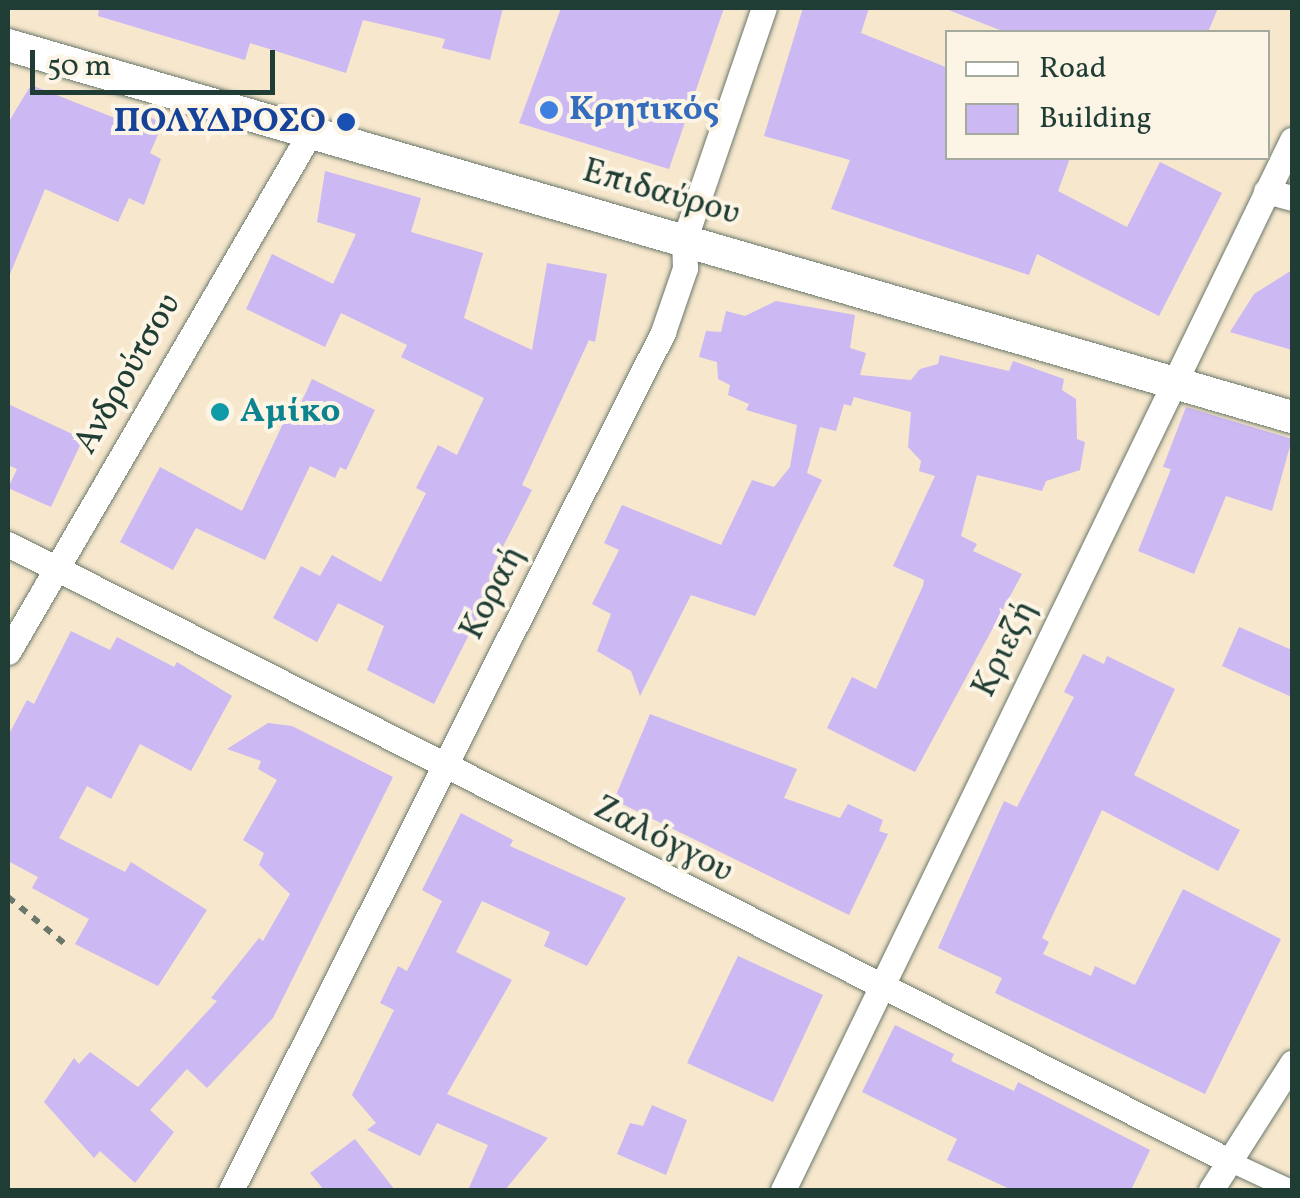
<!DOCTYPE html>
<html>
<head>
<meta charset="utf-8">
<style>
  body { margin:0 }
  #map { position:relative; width:1300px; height:1198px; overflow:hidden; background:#f6e7cd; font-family:Vollkorn,serif }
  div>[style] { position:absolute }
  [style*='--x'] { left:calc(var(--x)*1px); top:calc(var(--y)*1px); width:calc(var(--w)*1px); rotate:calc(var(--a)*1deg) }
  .building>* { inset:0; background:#ccb8f3 }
  .path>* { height:6px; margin-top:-3px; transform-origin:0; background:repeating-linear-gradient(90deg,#6a786a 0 8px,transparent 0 16px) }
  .roads { filter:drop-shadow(0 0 2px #6a786a) drop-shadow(0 0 2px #6a786a) }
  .pedestrian>* { height:20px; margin:-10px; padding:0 10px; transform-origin:10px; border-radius:10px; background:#fff }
  .minor>* { height:25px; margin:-12.5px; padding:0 12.5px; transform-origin:12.5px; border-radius:12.5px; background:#fff }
  .tertiary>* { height:32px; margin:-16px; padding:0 16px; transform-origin:16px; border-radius:16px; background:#fff }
  .dots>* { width:28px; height:28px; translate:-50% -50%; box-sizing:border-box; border:5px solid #fcf5e5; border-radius:50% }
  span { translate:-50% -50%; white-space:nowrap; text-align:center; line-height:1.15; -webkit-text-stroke:8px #fcf5e5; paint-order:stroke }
  .shop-label { font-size:35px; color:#366cbe; font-weight:700 }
  .left { translate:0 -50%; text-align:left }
  .transit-label { font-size:35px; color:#164399; font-weight:700 }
  .right { translate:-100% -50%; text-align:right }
  .street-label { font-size:35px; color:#1f3d34 }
  .culture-label { font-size:35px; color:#0d838f; font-weight:700 }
  .frame { position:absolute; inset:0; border:10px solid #1f3d34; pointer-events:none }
  .legend { position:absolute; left:945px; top:30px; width:325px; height:130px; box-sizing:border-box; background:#fcf5e5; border:2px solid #a4ab9e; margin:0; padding:12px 18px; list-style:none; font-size:30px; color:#1f3d34 }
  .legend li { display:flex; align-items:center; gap:20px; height:50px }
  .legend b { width:50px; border:2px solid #a4ab9e }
  .scale { position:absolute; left:30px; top:50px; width:245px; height:45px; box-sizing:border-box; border:5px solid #1f3d34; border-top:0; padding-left:12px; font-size:30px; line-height:35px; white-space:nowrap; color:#1f3d34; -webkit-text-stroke:8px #fcf5e5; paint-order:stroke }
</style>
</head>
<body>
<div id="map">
  <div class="building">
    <i style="clip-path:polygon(99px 8px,503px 8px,490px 60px,442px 48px,445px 39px,363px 20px,346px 73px,250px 43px,245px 60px,98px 16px)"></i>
    <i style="clip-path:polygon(561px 8px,724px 8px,669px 169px,519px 123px)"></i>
    <i style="clip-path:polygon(803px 8px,869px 8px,861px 33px,948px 68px,948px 158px,1070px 158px,1058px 191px,1127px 227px,1160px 162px,1222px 193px,1159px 316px,1037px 254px,1029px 275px,831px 209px,850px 160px,764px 136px)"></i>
    <i style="clip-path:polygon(1218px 8px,1208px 32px,1005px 32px,946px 9px)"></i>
    <i style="clip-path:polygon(31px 85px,115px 118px,121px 104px,163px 123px,150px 153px,161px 159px,144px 205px,129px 198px,118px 222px,45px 189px,8px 279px,8px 123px)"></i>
    <i style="clip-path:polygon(325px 171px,421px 198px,411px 232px,483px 253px,464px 318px,532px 350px,547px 263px,607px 274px,595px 342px,589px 340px,522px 485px,532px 490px,494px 564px,502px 569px,434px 704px,367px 670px,384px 626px,338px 603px,317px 642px,273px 618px,301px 566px,320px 576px,332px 555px,381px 582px,426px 493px,416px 488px,438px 445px,457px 455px,484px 398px,401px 357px,407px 345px,341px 313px,325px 347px,246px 309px,272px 254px,333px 284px,356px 234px,317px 222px)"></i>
    <i style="clip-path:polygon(1292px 270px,1292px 350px,1230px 332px,1254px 294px)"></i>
    <i style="clip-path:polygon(776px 301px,855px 315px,850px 348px,866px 353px,860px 375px,911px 380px,920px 369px,938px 364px,940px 355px,1009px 371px,1013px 361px,1064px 379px,1062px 390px,1076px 399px,1077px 439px,1085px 442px,1080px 470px,1046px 481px,1042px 491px,977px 475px,961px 536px,977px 544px,973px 551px,1022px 574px,915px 772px,827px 728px,852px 677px,876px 689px,923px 586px,924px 580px,893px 566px,935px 476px,919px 471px,921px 461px,908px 447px,911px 412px,854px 397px,851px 406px,844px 404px,836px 431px,820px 427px,807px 473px,822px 480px,755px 616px,691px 595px,640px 696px,631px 671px,597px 651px,611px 614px,592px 604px,619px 550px,604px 543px,622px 505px,721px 545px,752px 480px,774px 487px,790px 467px,797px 425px,746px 410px,749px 404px,728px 395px,730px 385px,718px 379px,717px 362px,699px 357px,706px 331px,721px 332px,726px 311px,745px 316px)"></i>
    <i style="clip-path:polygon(312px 379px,375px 410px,346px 470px,340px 467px,335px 478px,310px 466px,265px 560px,196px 528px,173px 570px,120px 542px,160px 467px,242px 511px,294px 400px,301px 403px)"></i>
    <i style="clip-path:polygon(8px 404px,83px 439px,51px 507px,8px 488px,17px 469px,8px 465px)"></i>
    <i style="clip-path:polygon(1186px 407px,1292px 439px,1272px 511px,1226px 496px,1194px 574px,1138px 551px,1171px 469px,1163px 467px)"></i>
    <i style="clip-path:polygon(1239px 627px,1292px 650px,1292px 697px,1222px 666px)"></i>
    <i style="clip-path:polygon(71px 631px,110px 650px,117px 637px,174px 667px,177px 662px,232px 696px,191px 771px,140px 744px,111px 799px,87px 786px,59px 838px,125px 872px,131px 862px,207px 910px,158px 986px,75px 944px,89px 919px,32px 888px,38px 877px,8px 861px,8px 736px,27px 700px,34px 704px)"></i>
    <i style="clip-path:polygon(1083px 654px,1104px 664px,1107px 656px,1175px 689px,1134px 775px,1240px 830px,1218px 871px,1102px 810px,1042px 938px,1049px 942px,1043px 954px,1091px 976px,1095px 966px,1135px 985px,1183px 889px,1281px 939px,1205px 1094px,995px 993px,1002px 978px,938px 948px,1004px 801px,1017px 807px,1074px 697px,1064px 692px)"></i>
    <i style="clip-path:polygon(650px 714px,797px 769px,784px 798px,840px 818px,848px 804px,883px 820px,879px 831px,888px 834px,849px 915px,614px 800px)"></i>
    <i style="clip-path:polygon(268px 723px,292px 726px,393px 777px,273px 1018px,207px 1088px,187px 1069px,150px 1110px,174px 1132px,135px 1183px,100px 1151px,94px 1158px,44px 1102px,74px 1058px,79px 1064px,90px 1052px,138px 1087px,217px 1001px,211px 998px,259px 938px,263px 941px,290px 894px,259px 865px,264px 853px,243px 840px,277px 780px,258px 769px,261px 761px,227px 749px)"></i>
    <i style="clip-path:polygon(461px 813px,513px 840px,510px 846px,626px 898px,587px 966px,544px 946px,550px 932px,482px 901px,456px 952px,512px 980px,447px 1094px,548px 1138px,505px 1190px,468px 1190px,488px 1145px,437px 1123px,420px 1156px,367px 1130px,376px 1123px,352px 1095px,394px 1010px,380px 1003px,398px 966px,407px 971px,442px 901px,422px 890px)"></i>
    <i style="clip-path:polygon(738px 956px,823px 995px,773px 1102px,687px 1063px)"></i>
    <i style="clip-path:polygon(895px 1025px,954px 1054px,951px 1061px,1014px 1091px,1018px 1082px,1150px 1150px,1131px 1190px,1012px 1190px,947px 1160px,957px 1139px,862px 1092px)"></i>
    <i style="clip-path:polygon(652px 1105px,687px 1120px,666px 1175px,617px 1154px,630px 1123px,643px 1126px)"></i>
    <i style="clip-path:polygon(355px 1139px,395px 1190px,324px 1190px,310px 1173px)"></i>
  </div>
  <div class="path">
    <i style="--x:8;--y:897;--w:74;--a:39.5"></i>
  </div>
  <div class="roads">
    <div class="pedestrian">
      <i style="--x:1231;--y:1162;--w:66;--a:25"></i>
    </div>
    <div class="minor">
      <i style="--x:1266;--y:191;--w:27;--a:15"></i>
      <i style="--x:8;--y:544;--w:1370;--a:26.81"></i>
      <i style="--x:8;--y:652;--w:600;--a:-59.81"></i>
      <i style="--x:231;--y:1190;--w:961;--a:-63.27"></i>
      <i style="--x:663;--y:332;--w:68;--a:-71"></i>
      <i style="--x:685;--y:268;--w:27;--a:-92"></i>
      <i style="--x:684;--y:241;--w:246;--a:-71.1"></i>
      <i style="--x:783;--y:1190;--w:1167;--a:-64.14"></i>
      <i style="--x:1211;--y:1190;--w:151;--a:-57.5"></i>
    </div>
    <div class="tertiary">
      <i style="--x:8;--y:45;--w:1337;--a:16.16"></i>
    </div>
  </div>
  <div class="dots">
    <i style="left:549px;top:110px;background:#3f7fe0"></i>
    <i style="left:346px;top:122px;background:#1a4fb4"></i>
    <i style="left:220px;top:412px;background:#0f9aa8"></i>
  </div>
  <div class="shop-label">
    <span class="left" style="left:569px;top:110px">Κρητικός</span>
  </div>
  <div class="transit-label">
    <span class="right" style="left:326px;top:122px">ΠΟΛΥΔΡΟΣΟ</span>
  </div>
  <div class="street-label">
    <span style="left:661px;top:193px;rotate:16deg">Επιδαύρου</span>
    <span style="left:128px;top:374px;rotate:-60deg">Ανδρούτσου</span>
    <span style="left:493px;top:593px;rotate:-63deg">Κοραή</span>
    <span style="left:1005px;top:649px;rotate:-64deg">Κριεζή</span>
    <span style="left:663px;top:840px;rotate:27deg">Ζαλόγγου</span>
  </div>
  <div class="culture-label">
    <span class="left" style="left:240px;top:412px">Αμίκο</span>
  </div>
  <div class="frame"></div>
  <ul class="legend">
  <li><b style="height:12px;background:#fff"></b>Road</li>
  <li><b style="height:28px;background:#ccb8f3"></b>Building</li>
  </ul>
  <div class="scale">50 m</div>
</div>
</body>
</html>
